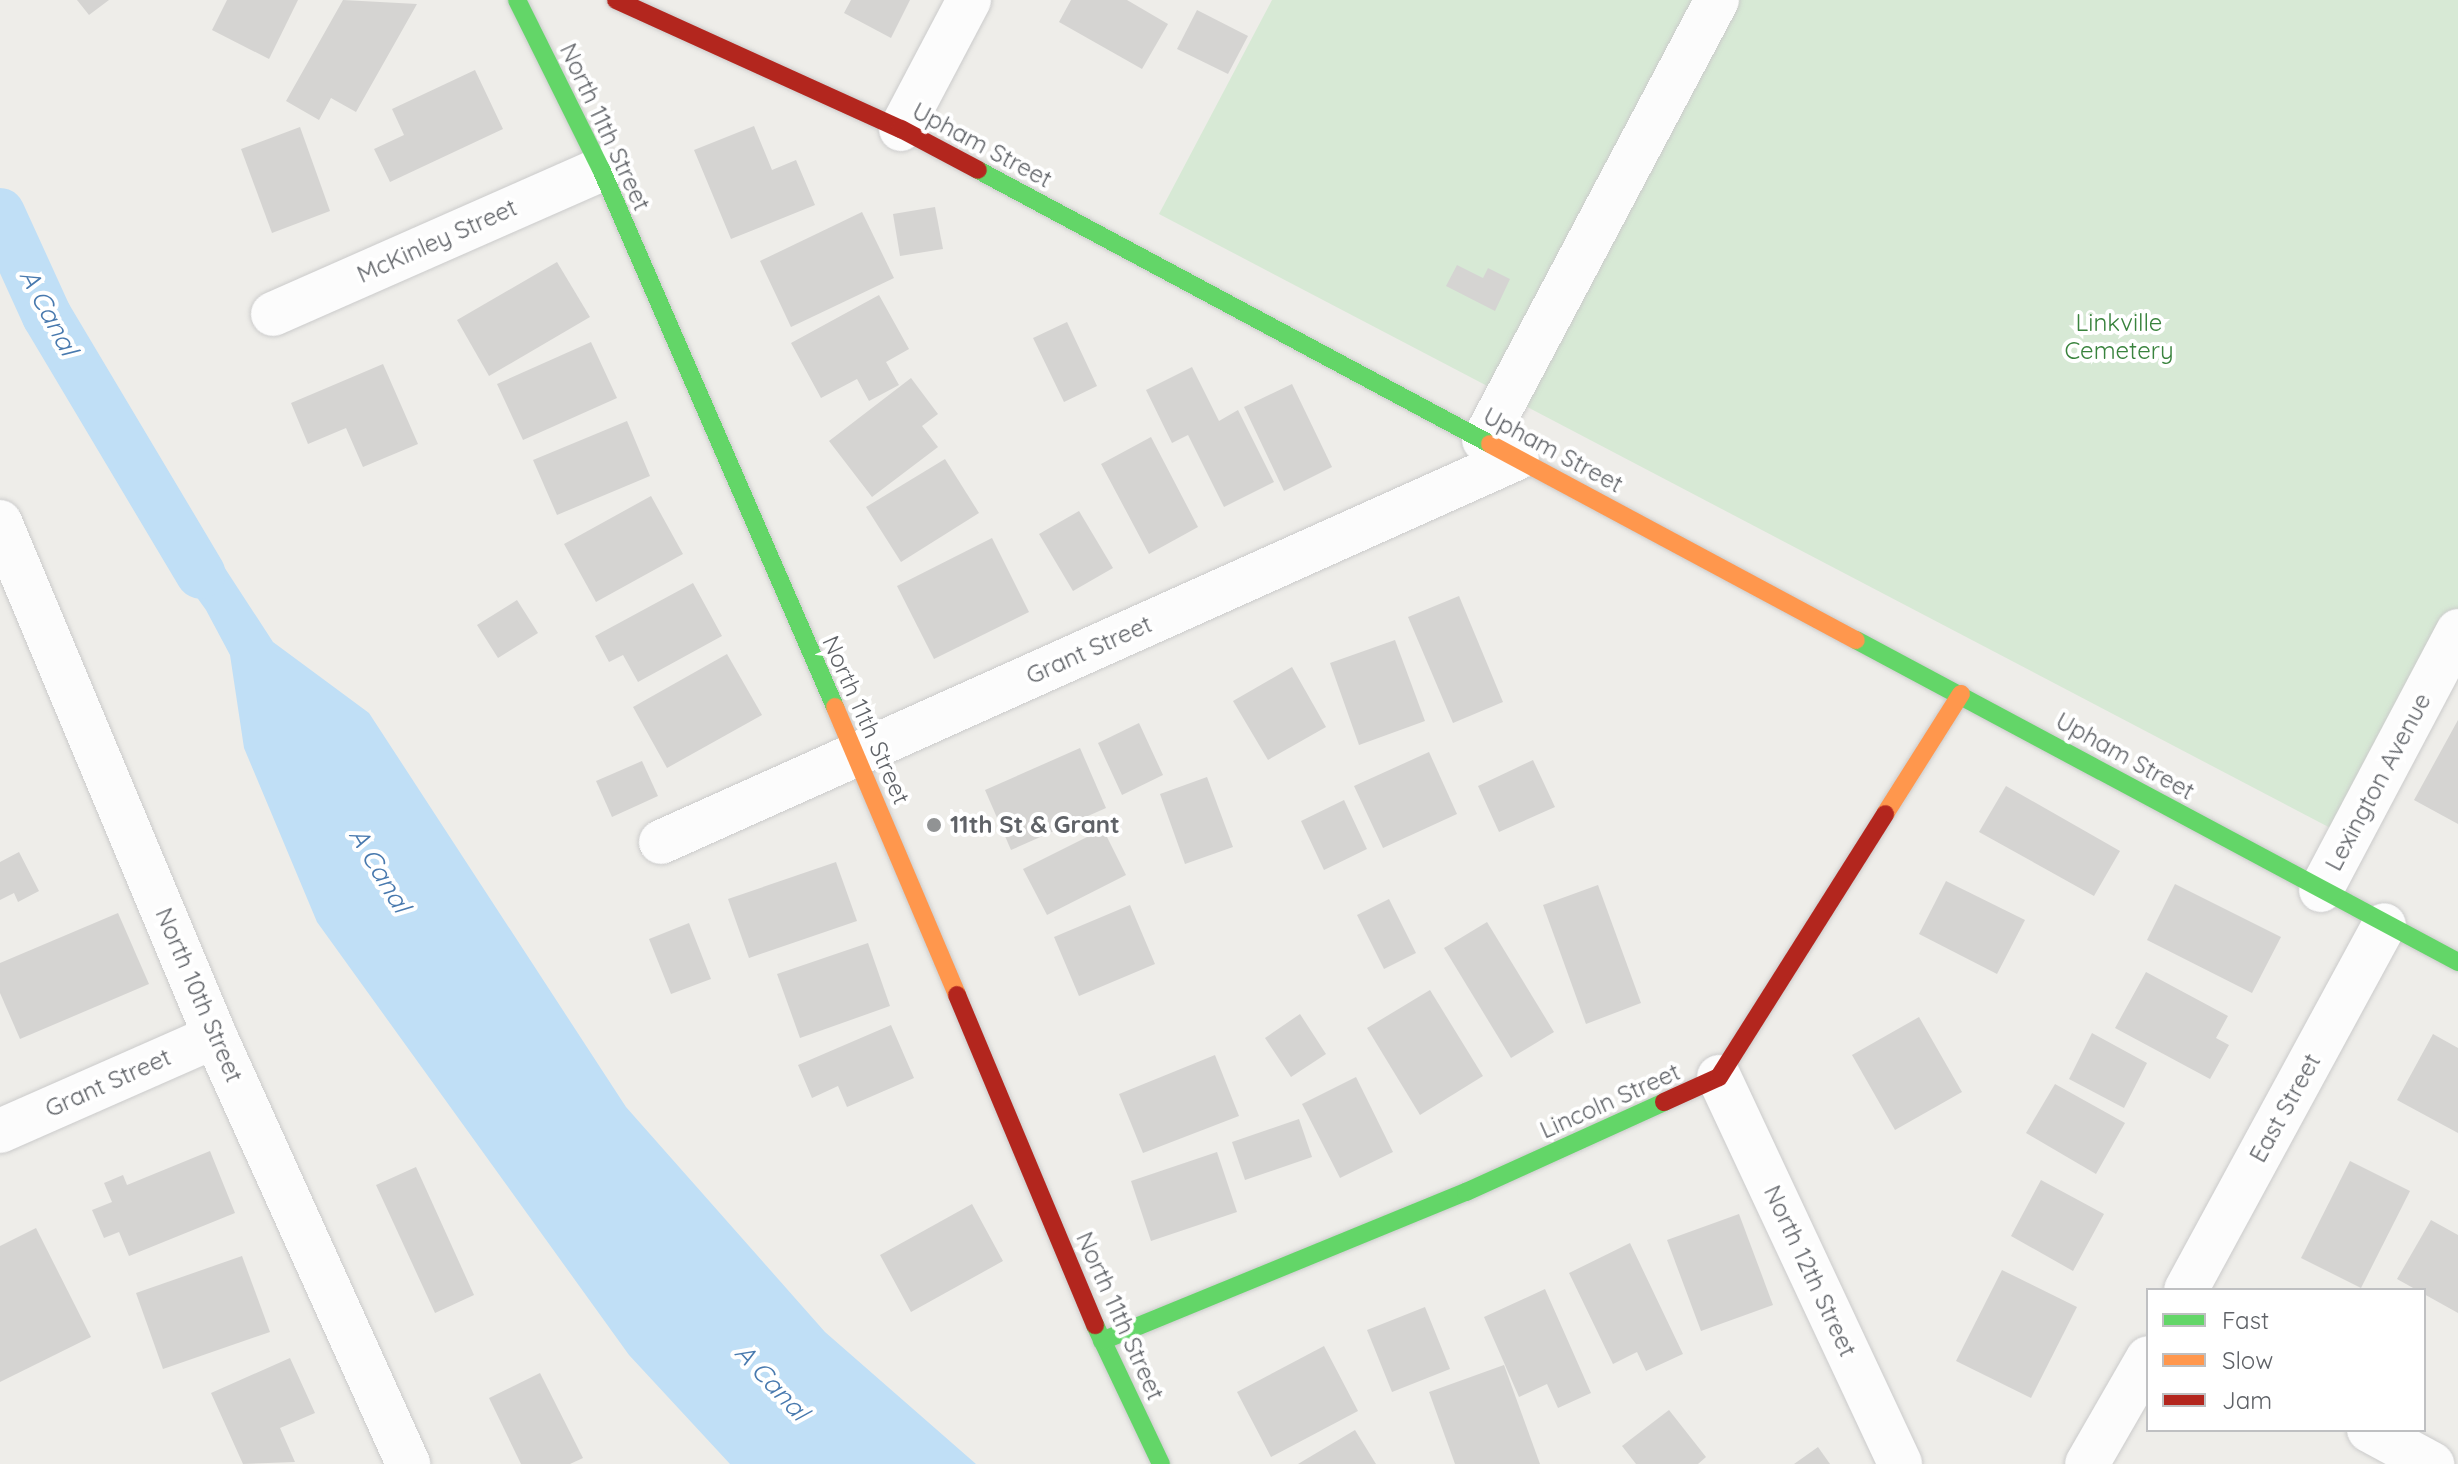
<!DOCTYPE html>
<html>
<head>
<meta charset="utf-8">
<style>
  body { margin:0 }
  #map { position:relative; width:2458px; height:1464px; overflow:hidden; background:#eeede9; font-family:Quicksand,sans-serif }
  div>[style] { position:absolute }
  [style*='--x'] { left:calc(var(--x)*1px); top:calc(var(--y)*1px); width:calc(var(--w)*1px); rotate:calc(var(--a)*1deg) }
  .green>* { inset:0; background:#d7e9d5 }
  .water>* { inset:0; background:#c0dff6 }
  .canal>* { height:50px; margin:-25px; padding:0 25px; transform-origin:25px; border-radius:25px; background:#c0dff6 }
  .building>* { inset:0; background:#d5d4d2 }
  .roads { filter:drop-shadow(0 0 2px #cbcbcb) drop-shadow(0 0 2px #cbcbcb) }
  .street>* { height:44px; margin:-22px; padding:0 22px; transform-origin:22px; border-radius:22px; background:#fcfcfc }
  .fast>* { height:18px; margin:-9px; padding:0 9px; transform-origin:9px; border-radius:9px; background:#63d668 }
  .slow>* { height:18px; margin:-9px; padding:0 9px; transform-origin:9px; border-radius:9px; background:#ff974d }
  .jam>* { height:18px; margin:-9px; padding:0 9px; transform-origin:9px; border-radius:9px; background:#b3261e }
  .dots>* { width:22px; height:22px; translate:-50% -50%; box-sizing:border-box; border:4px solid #fff; border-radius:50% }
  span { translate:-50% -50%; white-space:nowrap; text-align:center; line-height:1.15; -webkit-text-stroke:8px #fff; paint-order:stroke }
  .street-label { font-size:24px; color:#5f6267 }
  .park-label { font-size:24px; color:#39833d }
  .poi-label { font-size:24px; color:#5f6267; font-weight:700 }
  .left { translate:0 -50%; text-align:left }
  .water-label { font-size:26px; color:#4879ae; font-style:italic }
  .legend { position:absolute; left:2146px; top:1288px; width:280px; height:144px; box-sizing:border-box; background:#fff; border:2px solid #bfc0c2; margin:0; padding:10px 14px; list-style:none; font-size:24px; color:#5f6267 }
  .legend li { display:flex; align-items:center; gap:16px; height:40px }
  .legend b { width:40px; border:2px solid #bfc0c2 }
</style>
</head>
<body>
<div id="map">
  <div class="green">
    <i style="clip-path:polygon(1272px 0,2458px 0,2458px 663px,2361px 844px,1159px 214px)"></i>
  </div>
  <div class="water">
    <i style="clip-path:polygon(166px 515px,215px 553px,273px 642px,369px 713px,626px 1107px,825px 1332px,976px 1464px,730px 1464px,629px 1355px,317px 922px,244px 748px,230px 655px,206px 610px,155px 539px)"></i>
  </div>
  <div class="canal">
    <i style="--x:0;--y:213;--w:113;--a:65.5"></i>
    <i style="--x:47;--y:316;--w:300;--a:59.2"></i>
  </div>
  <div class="building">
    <i style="clip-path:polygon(77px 0,109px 0,89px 15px)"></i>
    <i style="clip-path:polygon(227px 0,298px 0,269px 59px,212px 30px)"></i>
    <i style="clip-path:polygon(343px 0,417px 4px,356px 112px,331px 98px,319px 120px,286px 101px)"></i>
    <i style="clip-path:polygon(851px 0,910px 0,891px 38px,844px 13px)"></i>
    <i style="clip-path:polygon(1071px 0,1127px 0,1168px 24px,1142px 69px,1059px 22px)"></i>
    <i style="clip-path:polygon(1197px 10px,1248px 36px,1228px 74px,1177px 49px)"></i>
    <i style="clip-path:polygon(475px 70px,503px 129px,390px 182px,374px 149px,404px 135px,392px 109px)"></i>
    <i style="clip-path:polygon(754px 126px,772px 170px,796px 160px,815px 205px,731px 239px,694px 150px)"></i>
    <i style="clip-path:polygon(300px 127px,330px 211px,272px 233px,241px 149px)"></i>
    <i style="clip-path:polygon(935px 207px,943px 249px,900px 256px,893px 214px)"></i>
    <i style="clip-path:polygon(862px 212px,894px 278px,791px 327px,760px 261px)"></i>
    <i style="clip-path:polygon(557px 262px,590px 317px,489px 376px,457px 320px)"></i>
    <i style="clip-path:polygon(1457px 265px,1483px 278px,1488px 268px,1510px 279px,1495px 311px,1446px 286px)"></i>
    <i style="clip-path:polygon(879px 295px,909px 349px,886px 362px,899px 385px,869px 401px,857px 379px,821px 398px,791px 343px)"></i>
    <i style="clip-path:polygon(1067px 322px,1097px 386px,1064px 402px,1033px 338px)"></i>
    <i style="clip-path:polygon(591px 342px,617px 398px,523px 440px,497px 384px)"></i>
    <i style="clip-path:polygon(383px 364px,418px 444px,363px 467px,346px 428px,308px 444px,291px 403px)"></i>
    <i style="clip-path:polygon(1192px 367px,1219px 421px,1238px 410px,1274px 482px,1224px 507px,1188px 435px,1172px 443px,1146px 390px)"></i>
    <i style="clip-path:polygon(911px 378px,938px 414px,922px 426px,938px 447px,872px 497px,829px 441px)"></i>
    <i style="clip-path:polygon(1292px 384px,1332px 467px,1284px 491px,1244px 407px)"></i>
    <i style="clip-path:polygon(627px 421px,650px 476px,557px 515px,533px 460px)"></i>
    <i style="clip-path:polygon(1151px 437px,1198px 527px,1149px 554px,1101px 464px)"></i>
    <i style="clip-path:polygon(945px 459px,979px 513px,901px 562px,866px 507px)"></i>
    <i style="clip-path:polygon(651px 496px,683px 554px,596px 602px,564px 544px)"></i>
    <i style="clip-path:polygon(1079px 511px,1113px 568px,1073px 591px,1039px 534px)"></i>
    <i style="clip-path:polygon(992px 538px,1029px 612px,934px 659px,897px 586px)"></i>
    <i style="clip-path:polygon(693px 583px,722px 636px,638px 682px,623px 655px,609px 662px,595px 636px)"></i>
    <i style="clip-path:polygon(1459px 596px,1503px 702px,1453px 723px,1408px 617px)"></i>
    <i style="clip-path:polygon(517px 600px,538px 633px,498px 658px,477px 625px)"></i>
    <i style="clip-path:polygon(1395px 640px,1425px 721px,1359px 745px,1330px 663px)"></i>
    <i style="clip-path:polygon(727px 654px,762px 715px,667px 768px,633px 707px)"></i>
    <i style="clip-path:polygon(1292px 667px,1326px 727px,1268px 760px,1233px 701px)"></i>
    <i style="clip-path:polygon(2458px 720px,2458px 824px,2414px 800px)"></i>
    <i style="clip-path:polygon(1139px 723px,1163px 775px,1122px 795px,1098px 743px)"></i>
    <i style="clip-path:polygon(1080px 748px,1106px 808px,1011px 850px,985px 790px)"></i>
    <i style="clip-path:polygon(1429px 752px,1457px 814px,1383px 848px,1354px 786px)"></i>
    <i style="clip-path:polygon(1533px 760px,1555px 807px,1499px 832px,1478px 786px)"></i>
    <i style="clip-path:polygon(642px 761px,658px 796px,612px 817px,596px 781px)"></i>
    <i style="clip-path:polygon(1207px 777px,1233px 847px,1185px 864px,1160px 794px)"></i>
    <i style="clip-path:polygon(2006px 786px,2120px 851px,2094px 896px,1979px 832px)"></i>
    <i style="clip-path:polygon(1344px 800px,1367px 849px,1324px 870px,1301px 821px)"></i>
    <i style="clip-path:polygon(1103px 829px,1126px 875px,1047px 915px,1023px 869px)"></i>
    <i style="clip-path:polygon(19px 852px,39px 891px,18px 902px,14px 893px,0 900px,0 862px)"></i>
    <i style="clip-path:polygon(836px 862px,857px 921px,749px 958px,728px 899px)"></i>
    <i style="clip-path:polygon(1946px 881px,2025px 920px,1997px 974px,1919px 934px)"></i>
    <i style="clip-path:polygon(2175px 884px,2281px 937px,2252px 993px,2147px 940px)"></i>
    <i style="clip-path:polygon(1598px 885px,1641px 1003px,1586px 1024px,1543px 905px)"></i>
    <i style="clip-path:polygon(1389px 899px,1416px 953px,1384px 969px,1357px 915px)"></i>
    <i style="clip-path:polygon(1130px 905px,1155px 964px,1079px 996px,1054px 937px)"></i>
    <i style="clip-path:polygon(118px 913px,149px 984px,20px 1039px,0 993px,0 963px)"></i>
    <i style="clip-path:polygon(1487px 922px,1554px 1032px,1511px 1058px,1444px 948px)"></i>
    <i style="clip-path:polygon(689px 923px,711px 979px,671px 994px,649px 939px)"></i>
    <i style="clip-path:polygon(868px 943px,890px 1006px,800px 1038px,777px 974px)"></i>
    <i style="clip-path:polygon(2146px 972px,2228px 1016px,2216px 1038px,2229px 1045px,2210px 1079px,2115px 1028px)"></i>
    <i style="clip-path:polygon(1430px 990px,1483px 1076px,1420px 1115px,1367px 1028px)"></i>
    <i style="clip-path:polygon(1300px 1014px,1326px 1054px,1291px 1077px,1265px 1038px)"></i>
    <i style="clip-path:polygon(1919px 1017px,1962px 1092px,1895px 1130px,1852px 1055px)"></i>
    <i style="clip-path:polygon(891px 1025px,914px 1078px,847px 1107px,838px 1086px,812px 1098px,798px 1065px)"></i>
    <i style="clip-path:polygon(2092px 1033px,2147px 1063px,2124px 1108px,2069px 1079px)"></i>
    <i style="clip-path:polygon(2433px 1034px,2458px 1048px,2458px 1133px,2397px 1100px)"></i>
    <i style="clip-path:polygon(1215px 1055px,1239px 1116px,1143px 1153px,1119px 1094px)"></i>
    <i style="clip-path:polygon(1356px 1077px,1393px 1152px,1340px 1178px,1302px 1104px)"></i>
    <i style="clip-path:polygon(2055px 1084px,2125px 1123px,2096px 1174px,2026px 1133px)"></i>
    <i style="clip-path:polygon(1299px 1119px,1312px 1157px,1245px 1180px,1232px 1142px)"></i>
    <i style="clip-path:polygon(210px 1151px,235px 1213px,129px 1256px,119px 1232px,104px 1238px,92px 1210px,112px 1202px,104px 1183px,123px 1175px,127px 1185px)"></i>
    <i style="clip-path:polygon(1217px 1152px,1237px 1212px,1151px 1241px,1131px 1181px)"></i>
    <i style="clip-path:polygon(2350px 1161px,2410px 1191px,2361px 1288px,2301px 1258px)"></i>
    <i style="clip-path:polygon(416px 1167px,474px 1295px,435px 1313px,376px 1185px)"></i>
    <i style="clip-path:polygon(2041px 1180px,2104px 1214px,2073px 1271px,2011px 1236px)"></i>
    <i style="clip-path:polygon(972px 1204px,1003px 1261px,911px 1312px,880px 1255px)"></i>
    <i style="clip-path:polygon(1739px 1214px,1773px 1305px,1701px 1331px,1667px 1240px)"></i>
    <i style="clip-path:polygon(2431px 1220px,2458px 1235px,2458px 1313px,2397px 1279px)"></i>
    <i style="clip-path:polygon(36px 1228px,91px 1337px,0 1382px,0 1246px)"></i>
    <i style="clip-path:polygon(1630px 1243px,1683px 1354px,1646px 1371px,1637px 1352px,1613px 1364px,1569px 1273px)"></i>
    <i style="clip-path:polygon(242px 1256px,270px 1332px,163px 1369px,136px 1293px)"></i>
    <i style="clip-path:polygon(2002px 1270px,2077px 1307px,2031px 1398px,1956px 1361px)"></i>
    <i style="clip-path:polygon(1545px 1289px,1591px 1393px,1558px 1408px,1547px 1384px,1519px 1397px,1484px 1317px)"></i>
    <i style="clip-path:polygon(1425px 1307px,1450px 1369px,1392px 1392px,1367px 1330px)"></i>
    <i style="clip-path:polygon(1324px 1346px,1358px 1411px,1271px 1457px,1237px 1392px)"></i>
    <i style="clip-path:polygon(290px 1358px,315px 1413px,280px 1428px,295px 1462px,243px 1464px,211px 1393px)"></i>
    <i style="clip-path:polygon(1504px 1365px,1540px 1464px,1455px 1464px,1429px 1392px)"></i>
    <i style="clip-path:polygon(540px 1373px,583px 1458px,570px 1464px,521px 1464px,489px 1398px)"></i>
    <i style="clip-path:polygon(1669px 1410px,1706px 1457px,1698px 1464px,1636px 1464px,1622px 1446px)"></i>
    <i style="clip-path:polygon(1355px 1430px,1376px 1464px,1298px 1464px)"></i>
    <i style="clip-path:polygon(1818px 1447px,1830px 1464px,1794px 1464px)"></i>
  </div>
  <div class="roads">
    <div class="street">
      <i style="--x:901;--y:129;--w:146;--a:-62.2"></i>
      <i style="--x:273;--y:314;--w:359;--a:-23.8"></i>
      <i style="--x:1484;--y:440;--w:498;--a:-62.1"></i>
      <i style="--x:0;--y:522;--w:557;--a:67.3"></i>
      <i style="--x:215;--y:1036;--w:470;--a:65.7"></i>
      <i style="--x:661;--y:842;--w:938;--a:-24.16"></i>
      <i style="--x:2321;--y:890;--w:293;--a:-62.1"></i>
      <i style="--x:1719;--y:1077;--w:427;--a:64.9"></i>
      <i style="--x:0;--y:1131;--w:235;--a:-23.8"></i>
      <i style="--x:2186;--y:1290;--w:415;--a:-61.5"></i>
      <i style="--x:2369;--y:1430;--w:72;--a:28.4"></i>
      <i style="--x:2087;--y:1464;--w:122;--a:-60.1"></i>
    </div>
    <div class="fast">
      <i style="--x:517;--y:0;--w:189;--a:63.6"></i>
      <i style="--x:601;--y:169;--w:587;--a:66.49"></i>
      <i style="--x:978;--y:170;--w:581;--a:28.15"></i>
      <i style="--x:1856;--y:640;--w:683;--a:28.14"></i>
      <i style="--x:1095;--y:1325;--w:154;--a:64.6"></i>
      <i style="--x:1102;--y:1341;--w:393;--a:-22.3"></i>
      <i style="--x:1466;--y:1192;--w:217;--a:-24.4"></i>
    </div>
    <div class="slow">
      <i style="--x:1490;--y:444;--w:415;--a:28.2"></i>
      <i style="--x:835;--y:707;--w:313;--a:67"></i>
      <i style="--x:1885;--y:814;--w:142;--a:-57.7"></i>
    </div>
    <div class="jam">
      <i style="--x:616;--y:0;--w:313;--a:24.4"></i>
      <i style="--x:901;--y:129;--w:87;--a:28"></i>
      <i style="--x:957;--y:995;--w:358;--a:67.3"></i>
      <i style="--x:1664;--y:1102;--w:60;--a:-24.4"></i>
      <i style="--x:1719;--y:1077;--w:311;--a:-57.7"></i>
    </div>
  </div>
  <div class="dots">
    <i style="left:934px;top:825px;background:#919394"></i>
  </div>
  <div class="street-label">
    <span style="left:605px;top:127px;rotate:65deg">North 11th Street</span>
    <span style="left:982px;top:145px;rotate:28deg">Upham Street</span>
    <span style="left:437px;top:241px;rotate:-24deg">McKinley Street</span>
    <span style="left:1553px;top:450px;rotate:28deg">Upham Street</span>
    <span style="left:1089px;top:650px;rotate:-24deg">Grant Street</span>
    <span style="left:866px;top:720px;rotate:66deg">North 11th Street</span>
    <span style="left:2125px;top:756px;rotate:29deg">Upham Street</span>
    <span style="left:2378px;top:782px;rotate:-62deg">Lexington Avenue</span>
    <span style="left:199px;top:995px;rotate:67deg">North 10th Street</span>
    <span style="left:108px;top:1083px;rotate:-24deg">Grant Street</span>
    <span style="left:1610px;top:1101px;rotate:-24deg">Lincoln Street</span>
    <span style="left:2285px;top:1108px;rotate:-61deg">East Street</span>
    <span style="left:1810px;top:1271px;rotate:65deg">North 12th Street</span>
    <span style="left:1120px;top:1316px;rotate:66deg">North 11th Street</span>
  </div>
  <div class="park-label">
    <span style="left:2119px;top:337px">Linkville<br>Cemetery</span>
  </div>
  <div class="poi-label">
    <span class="left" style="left:950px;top:825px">11th St &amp; Grant</span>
  </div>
  <div class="water-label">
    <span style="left:49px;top:312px;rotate:62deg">A Canal</span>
    <span style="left:380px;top:870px;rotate:59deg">A Canal</span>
    <span style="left:772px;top:1382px;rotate:47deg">A Canal</span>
  </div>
  <ul class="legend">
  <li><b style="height:10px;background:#63d668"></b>Fast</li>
  <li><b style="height:10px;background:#ff974d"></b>Slow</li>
  <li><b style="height:10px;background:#b3261e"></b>Jam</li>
  </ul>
</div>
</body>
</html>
